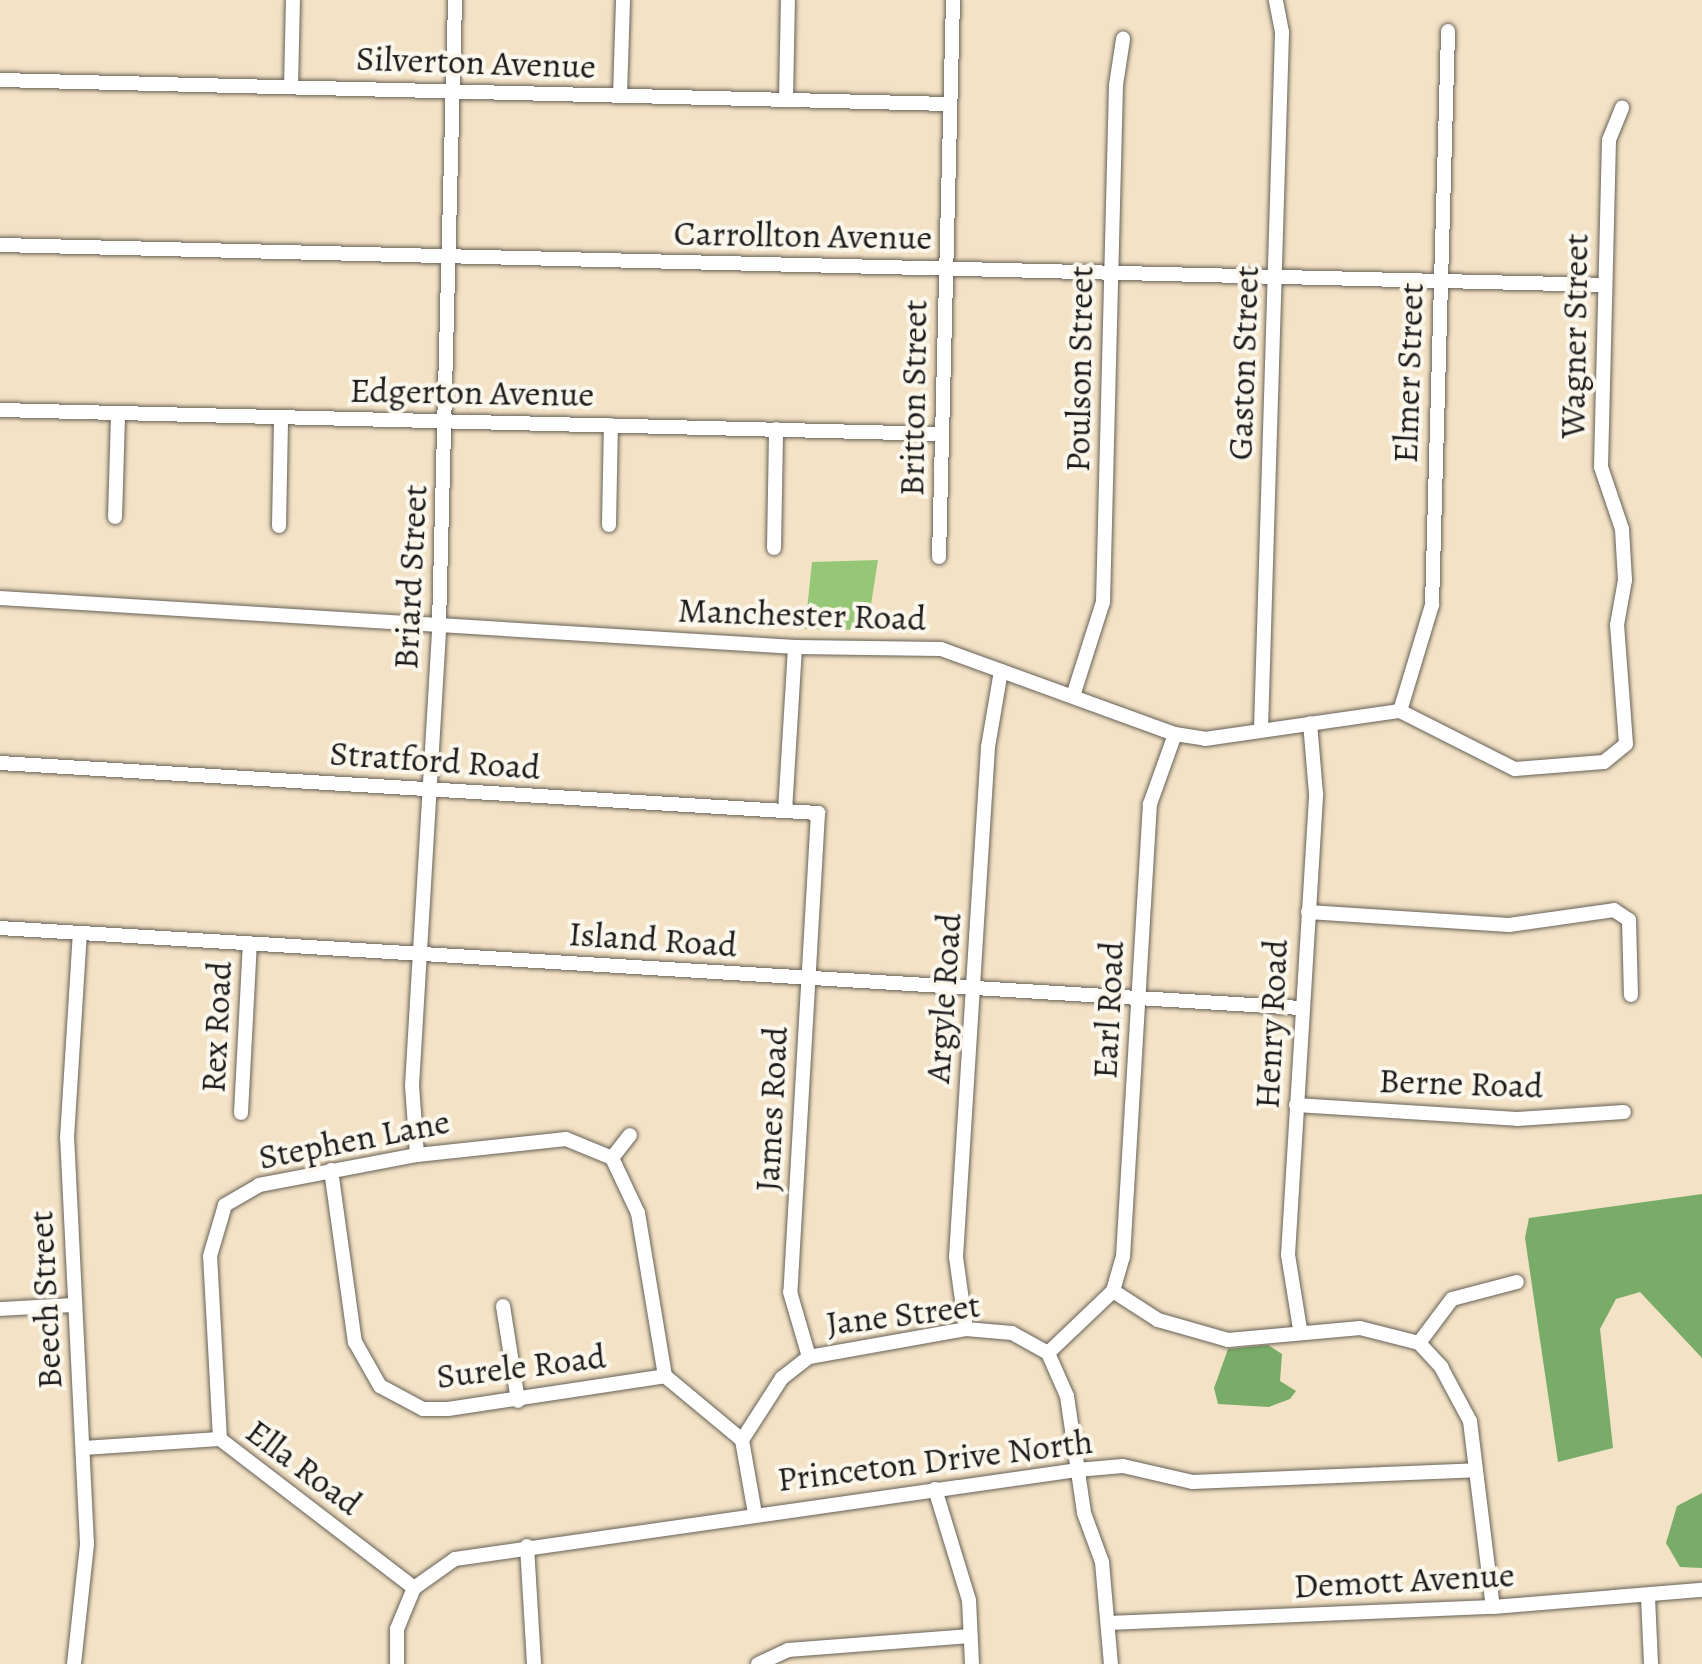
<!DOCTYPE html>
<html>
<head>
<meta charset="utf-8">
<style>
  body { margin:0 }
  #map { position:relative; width:1702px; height:1664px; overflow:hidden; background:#f3e2c5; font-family:Alegreya,serif }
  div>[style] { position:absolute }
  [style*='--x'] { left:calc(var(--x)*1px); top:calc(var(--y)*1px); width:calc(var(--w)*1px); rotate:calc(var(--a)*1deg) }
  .green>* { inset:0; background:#96c777 }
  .forest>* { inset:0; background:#78ac68 }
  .roads { filter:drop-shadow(0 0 2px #676157) drop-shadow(0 0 2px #676157) }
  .minor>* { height:14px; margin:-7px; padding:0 7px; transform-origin:7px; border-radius:7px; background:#fff }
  span { translate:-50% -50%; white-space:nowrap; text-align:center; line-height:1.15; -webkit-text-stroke:8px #fbf7ec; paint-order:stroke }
  .street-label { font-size:35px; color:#1c1c1c }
</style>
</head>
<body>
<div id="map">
  <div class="green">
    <i style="clip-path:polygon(878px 560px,867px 630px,805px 629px,812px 562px)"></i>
  </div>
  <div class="forest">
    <i style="clip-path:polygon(1702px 1194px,1702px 1358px,1640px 1292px,1616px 1299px,1600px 1329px,1613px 1448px,1558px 1462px,1525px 1238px,1529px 1218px)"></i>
    <i style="clip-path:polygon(1268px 1345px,1282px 1354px,1280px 1381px,1296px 1391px,1290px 1399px,1269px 1407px,1218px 1404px,1214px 1388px,1228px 1349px)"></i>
    <i style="clip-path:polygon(1702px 1493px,1702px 1568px,1680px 1567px,1666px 1543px,1677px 1506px)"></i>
  </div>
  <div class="roads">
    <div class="minor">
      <i style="--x:0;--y:80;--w:950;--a:1.45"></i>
      <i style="--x:291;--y:87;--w:87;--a:-88.7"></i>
      <i style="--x:620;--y:96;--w:96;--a:-88.2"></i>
      <i style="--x:786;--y:100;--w:100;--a:-88.9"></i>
      <i style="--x:0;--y:245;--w:1605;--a:1.43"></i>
      <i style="--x:0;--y:410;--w:942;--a:1.46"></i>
      <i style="--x:115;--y:517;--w:104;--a:-88.3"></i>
      <i style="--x:609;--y:525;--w:100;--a:-88.9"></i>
      <i style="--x:279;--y:526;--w:109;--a:-88.9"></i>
      <i style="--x:774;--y:548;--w:119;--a:-89"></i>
      <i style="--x:939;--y:557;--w:557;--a:-88.56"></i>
      <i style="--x:0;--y:598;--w:797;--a:3.53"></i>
      <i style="--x:795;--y:647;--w:146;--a:0.8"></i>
      <i style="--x:941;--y:649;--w:249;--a:20"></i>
      <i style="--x:1175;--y:734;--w:30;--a:9"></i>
      <i style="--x:1205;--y:739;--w:197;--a:-8.2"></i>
      <i style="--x:1400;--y:711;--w:129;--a:26.8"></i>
      <i style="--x:1515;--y:769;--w:89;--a:-4.5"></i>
      <i style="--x:1604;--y:762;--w:28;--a:-39"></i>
      <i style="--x:1626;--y:744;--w:119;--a:-94.3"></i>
      <i style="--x:1617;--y:625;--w:46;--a:-79.9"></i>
      <i style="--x:1625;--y:580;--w:51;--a:-93.4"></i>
      <i style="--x:1622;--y:529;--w:65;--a:-108.7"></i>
      <i style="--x:1601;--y:467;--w:327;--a:-88.6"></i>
      <i style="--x:1609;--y:140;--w:35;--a:-68"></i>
      <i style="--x:1073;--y:696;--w:99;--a:-72.3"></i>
      <i style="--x:1103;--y:602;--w:517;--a:-88.56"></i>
      <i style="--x:1116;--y:85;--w:47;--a:-81.3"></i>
      <i style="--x:1400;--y:711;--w:111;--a:-73.2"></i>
      <i style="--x:1432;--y:605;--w:574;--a:-88.4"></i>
      <i style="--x:1261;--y:729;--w:697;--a:-88.27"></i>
      <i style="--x:1282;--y:32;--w:33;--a:-101"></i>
      <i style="--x:0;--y:763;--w:820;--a:3.5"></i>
      <i style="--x:818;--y:813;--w:480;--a:93.3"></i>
      <i style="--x:790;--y:1292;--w:68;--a:73.7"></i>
      <i style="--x:785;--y:811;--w:164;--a:-86.5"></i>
      <i style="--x:1308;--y:912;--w:201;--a:3.7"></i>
      <i style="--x:1509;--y:925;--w:106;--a:-8.1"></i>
      <i style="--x:1614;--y:910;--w:18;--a:34"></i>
      <i style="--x:1629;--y:920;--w:75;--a:88.5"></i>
      <i style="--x:0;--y:928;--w:1304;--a:3.52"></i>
      <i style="--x:1296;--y:1105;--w:221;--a:3.6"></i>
      <i style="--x:1517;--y:1119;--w:107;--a:-3.7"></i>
      <i style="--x:241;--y:1113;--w:169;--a:-87"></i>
      <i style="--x:417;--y:1155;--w:69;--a:-94.1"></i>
      <i style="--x:412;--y:1086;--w:462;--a:-86.6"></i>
      <i style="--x:439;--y:625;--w:625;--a:-88.53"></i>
      <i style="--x:612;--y:1158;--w:29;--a:-52"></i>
      <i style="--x:331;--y:1170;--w:174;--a:82.1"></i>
      <i style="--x:355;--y:1342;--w:51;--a:60.4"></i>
      <i style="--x:380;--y:1386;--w:49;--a:28.1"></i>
      <i style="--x:423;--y:1409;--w:25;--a:0"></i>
      <i style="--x:448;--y:1409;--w:219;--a:-8.6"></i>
      <i style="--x:665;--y:1376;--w:100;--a:39.7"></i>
      <i style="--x:742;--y:1440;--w:75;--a:80"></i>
      <i style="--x:1113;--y:1291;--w:54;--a:32.8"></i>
      <i style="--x:1158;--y:1320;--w:73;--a:15.9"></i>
      <i style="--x:1228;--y:1340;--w:133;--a:-5.2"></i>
      <i style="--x:1360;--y:1328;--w:61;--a:14.3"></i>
      <i style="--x:1419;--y:1343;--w:33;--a:47"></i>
      <i style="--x:1441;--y:1367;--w:61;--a:61.8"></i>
      <i style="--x:1470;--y:1421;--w:187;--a:83"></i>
      <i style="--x:1113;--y:1291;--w:35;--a:-74"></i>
      <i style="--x:1123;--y:1257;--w:454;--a:-86.6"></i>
      <i style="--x:1150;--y:804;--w:74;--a:-70.3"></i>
      <i style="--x:503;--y:1306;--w:96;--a:81"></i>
      <i style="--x:0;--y:1309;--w:75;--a:-3.1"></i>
      <i style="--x:966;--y:1329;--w:73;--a:-97.9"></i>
      <i style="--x:956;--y:1257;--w:511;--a:-86.41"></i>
      <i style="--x:988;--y:747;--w:77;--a:-80.3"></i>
      <i style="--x:1300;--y:1329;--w:75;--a:-99.2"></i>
      <i style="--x:1288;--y:1255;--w:462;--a:-86.5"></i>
      <i style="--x:1316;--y:794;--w:71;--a:-94.8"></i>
      <i style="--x:1419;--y:1343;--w:55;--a:-53.1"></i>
      <i style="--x:1452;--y:1299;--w:67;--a:-14.7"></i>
      <i style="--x:1048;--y:1353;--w:47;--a:66.2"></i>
      <i style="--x:1067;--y:1396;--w:118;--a:81.7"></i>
      <i style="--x:1084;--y:1513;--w:52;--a:69.8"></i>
      <i style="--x:1102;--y:1562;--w:102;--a:85"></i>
      <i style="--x:220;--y:1439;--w:183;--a:-93.1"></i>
      <i style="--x:210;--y:1256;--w:53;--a:-73.6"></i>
      <i style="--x:225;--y:1205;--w:39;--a:-30"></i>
      <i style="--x:259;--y:1185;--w:161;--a:-10.8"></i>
      <i style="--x:417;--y:1155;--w:150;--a:-6.1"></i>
      <i style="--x:566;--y:1139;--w:50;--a:22.4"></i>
      <i style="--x:612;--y:1158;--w:61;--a:64.7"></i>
      <i style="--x:638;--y:1213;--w:165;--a:80.6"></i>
      <i style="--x:742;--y:1440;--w:74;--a:-57.2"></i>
      <i style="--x:782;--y:1378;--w:34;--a:-38"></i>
      <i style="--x:809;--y:1357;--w:159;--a:-10.1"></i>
      <i style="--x:966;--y:1329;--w:46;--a:5"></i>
      <i style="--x:1012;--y:1333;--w:41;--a:29.1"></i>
      <i style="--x:1048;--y:1353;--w:90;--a:-43.6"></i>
      <i style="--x:83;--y:1448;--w:137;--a:-3.8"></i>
      <i style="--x:220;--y:1439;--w:245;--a:37.5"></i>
      <i style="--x:935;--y:1489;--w:116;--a:73"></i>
      <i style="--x:969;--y:1600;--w:64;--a:87.3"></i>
      <i style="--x:527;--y:1546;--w:118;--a:86.6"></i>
      <i style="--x:414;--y:1588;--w:50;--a:-35.3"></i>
      <i style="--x:455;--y:1559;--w:628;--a:-8.14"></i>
      <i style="--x:1077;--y:1470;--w:46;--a:-5"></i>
      <i style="--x:1123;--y:1466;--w:72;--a:12.9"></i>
      <i style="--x:1193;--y:1482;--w:282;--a:-2.4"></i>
      <i style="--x:1648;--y:1597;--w:67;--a:87.4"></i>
      <i style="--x:1108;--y:1623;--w:385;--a:-2.4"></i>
      <i style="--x:1493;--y:1607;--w:210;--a:-4.7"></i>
      <i style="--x:74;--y:1664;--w:121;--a:-83.8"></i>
      <i style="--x:87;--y:1544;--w:406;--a:-92.8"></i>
      <i style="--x:67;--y:1138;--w:205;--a:-86.4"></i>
      <i style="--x:397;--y:1664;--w:35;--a:-90"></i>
      <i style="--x:397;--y:1629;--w:44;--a:-67.5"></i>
      <i style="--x:758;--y:1664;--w:33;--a:-25"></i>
      <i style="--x:788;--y:1650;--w:183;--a:-4.4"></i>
    </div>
  </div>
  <div class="street-label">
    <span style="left:476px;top:62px;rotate:2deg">Silverton Avenue</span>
    <span style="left:803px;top:235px;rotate:1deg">Carrollton Avenue</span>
    <span style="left:1574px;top:336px;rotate:-89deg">Wagner Street</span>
    <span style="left:1243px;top:363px;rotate:-88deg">Gaston Street</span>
    <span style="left:1079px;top:369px;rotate:-89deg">Poulson Street</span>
    <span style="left:1408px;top:373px;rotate:-88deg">Elmer Street</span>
    <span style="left:472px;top:392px;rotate:1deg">Edgerton Avenue</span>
    <span style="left:913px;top:398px;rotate:-89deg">Britton Street</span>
    <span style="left:410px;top:577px;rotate:-87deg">Briard Street</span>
    <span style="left:802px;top:614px;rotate:2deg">Manchester Road</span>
    <span style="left:435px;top:760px;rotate:4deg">Stratford Road</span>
    <span style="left:653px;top:939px;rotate:4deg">Island Road</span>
    <span style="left:943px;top:998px;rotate:-86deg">Argyle Road</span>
    <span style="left:1108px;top:1010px;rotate:-87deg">Earl Road</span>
    <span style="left:1271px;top:1024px;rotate:-87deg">Henry Road</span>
    <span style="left:216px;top:1027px;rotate:-87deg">Rex Road</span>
    <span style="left:1461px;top:1083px;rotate:2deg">Berne Road</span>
    <span style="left:771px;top:1109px;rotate:-87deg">James Road</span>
    <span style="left:354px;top:1139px;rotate:-11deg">Stephen Lane</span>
    <span style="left:45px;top:1300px;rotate:-93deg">Beech Street</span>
    <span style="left:903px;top:1314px;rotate:-7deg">Jane Street</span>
    <span style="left:521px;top:1366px;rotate:-7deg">Surele Road</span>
    <span style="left:935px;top:1460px;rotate:-7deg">Princeton Drive North</span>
    <span style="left:304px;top:1467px;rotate:37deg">Ella Road</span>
    <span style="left:1404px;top:1580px;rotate:-3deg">Demott Avenue</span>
  </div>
</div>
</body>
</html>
